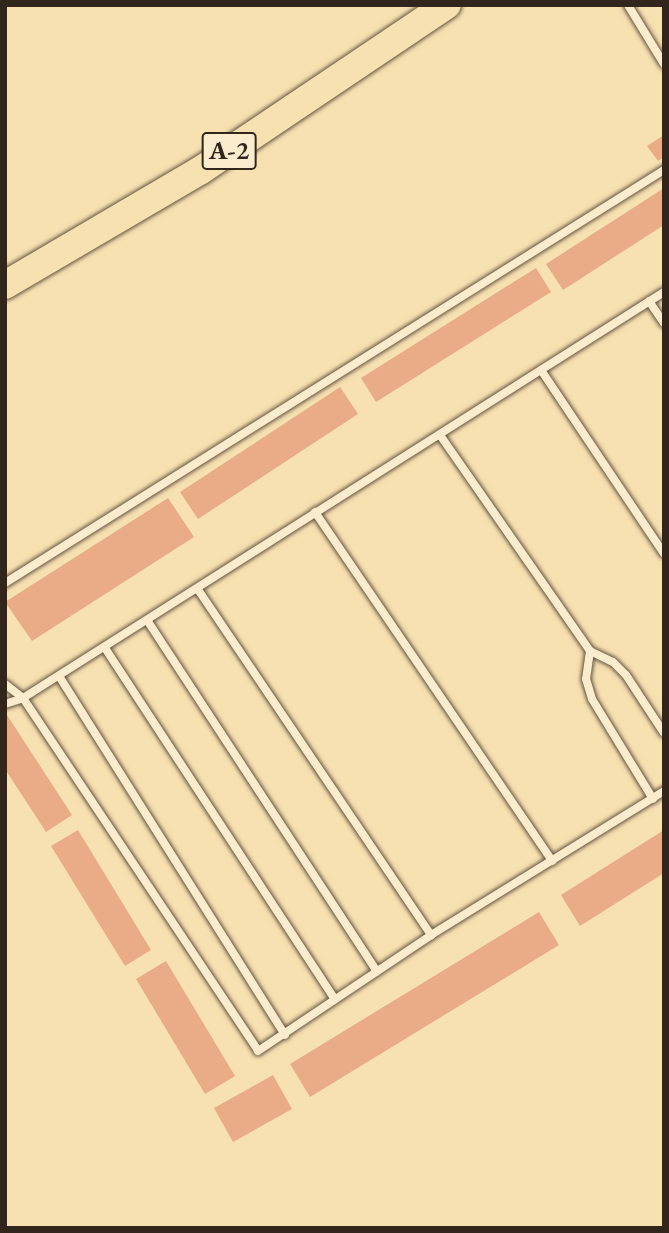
<!DOCTYPE html>
<html>
<head>
<meta charset="utf-8">
<style>
  body { margin:0 }
  #map { position:relative; width:669px; height:1233px; overflow:hidden; background:#f8e1b1; font-family:"EB Garamond",serif }
  div>[style] { position:absolute }
  [style*='--x'] { left:calc(var(--x)*1px); top:calc(var(--y)*1px); width:calc(var(--w)*1px); rotate:calc(var(--a)*1deg) }
  .building>* { inset:0; background:#e9ac86 }
  .roads { filter:drop-shadow(0 0 2px #645441) drop-shadow(0 0 2px #645441) }
  .lane>* { height:8px; margin:-4px; padding:0 4px; transform-origin:4px; border-radius:4px; background:#faeccc }
  .highway>* { height:28px; margin:-14px; padding:0 14px; transform-origin:14px; border-radius:14px; background:#f8e1b1 }
  span { translate:-50% -50%; white-space:nowrap; text-align:center; line-height:1.15; -webkit-text-stroke:5px #faeccc; paint-order:stroke }
  .shield-label span { padding:2px 5px; background:#faeccc; border:2px solid; border-radius:5px; -webkit-text-stroke-width:0 }
  .shield-label { font-size:26px; color:#32251c; font-weight:700 }
  .frame { position:absolute; inset:0; border:7px solid #32251c; pointer-events:none }
</style>
</head>
<body>
<div id="map">
  <div class="building">
    <i style="clip-path:polygon(664px 135px,664px 157px,658px 161px,647px 146px)"></i>
    <i style="clip-path:polygon(664px 188px,664px 225px,563px 290px,546px 264px)"></i>
    <i style="clip-path:polygon(536px 268px,551px 292px,376px 402px,361px 378px)"></i>
    <i style="clip-path:polygon(340px 387px,358px 414px,198px 519px,180px 492px)"></i>
    <i style="clip-path:polygon(168px 498px,194px 537px,32px 641px,5px 602px)"></i>
    <i style="clip-path:polygon(7px 715px,72px 815px,46px 832px,5px 769px)"></i>
    <i style="clip-path:polygon(78px 830px,151px 950px,125px 966px,51px 846px)"></i>
    <i style="clip-path:polygon(664px 830px,664px 873px,580px 926px,561px 895px)"></i>
    <i style="clip-path:polygon(539px 912px,559px 945px,310px 1097px,290px 1064px)"></i>
    <i style="clip-path:polygon(166px 961px,235px 1076px,205px 1094px,136px 979px)"></i>
    <i style="clip-path:polygon(273px 1075px,292px 1109px,233px 1142px,214px 1108px)"></i>
  </div>
  <div class="roads">
    <div class="lane">
      <i style="--x:628;--y:5;--w:69;--a:58.6"></i>
      <i style="--x:664;--y:292;--w:759;--a:147.65"></i>
      <i style="--x:23;--y:698;--w:424;--a:56.3"></i>
      <i style="--x:258;--y:1051;--w:208;--a:-33.8"></i>
      <i style="--x:431;--y:935;--w:274;--a:-31.7"></i>
      <i style="--x:649;--y:301;--w:27;--a:56"></i>
      <i style="--x:541;--y:370;--w:221;--a:56.2"></i>
      <i style="--x:440;--y:435;--w:263;--a:55.2"></i>
      <i style="--x:590;--y:651;--w:28;--a:98"></i>
      <i style="--x:586;--y:679;--w:21;--a:73"></i>
      <i style="--x:592;--y:699;--w:117;--a:58.6"></i>
      <i style="--x:315;--y:512;--w:422;--a:55.8"></i>
      <i style="--x:5;--y:583;--w:778;--a:-32.08"></i>
      <i style="--x:197;--y:588;--w:419;--a:56"></i>
      <i style="--x:147;--y:620;--w:420;--a:56.8"></i>
      <i style="--x:105;--y:648;--w:420;--a:56.8"></i>
      <i style="--x:590;--y:651;--w:25;--a:26"></i>
      <i style="--x:613;--y:662;--w:18;--a:45"></i>
      <i style="--x:626;--y:675;--w:69;--a:56.8"></i>
      <i style="--x:59;--y:676;--w:424;--a:57.8"></i>
      <i style="--x:5;--y:684;--w:23;--a:38"></i>
      <i style="--x:5;--y:704;--w:19;--a:-18"></i>
    </div>
    <div class="highway">
      <i style="--x:5;--y:285;--w:227;--a:-30.4"></i>
      <i style="--x:201;--y:170;--w:296;--a:-33.9"></i>
    </div>
  </div>
  <div class="shield-label">
    <span style="left:229px;top:151px">A-2</span>
  </div>
  <div class="frame"></div>
</div>
</body>
</html>
